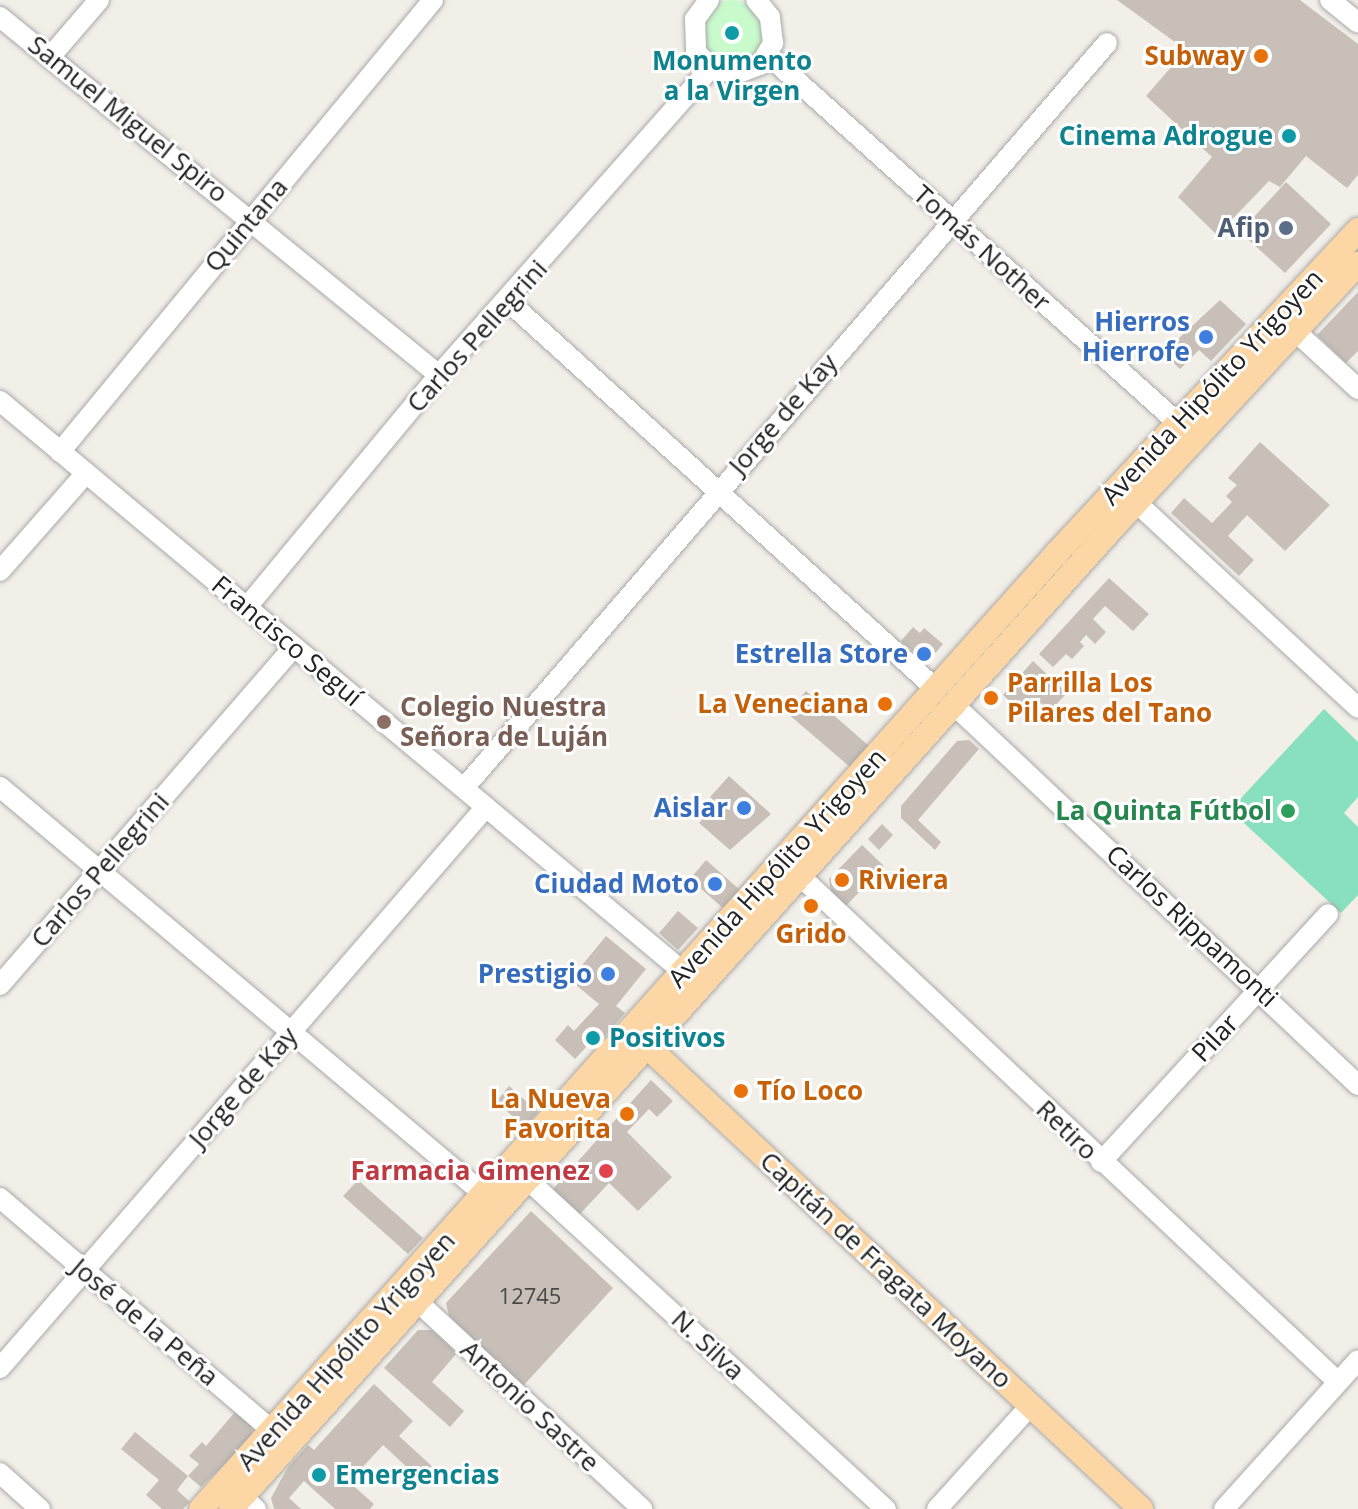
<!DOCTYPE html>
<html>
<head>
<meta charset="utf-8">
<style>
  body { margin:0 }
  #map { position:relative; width:1358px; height:1509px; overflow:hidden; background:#f2efe9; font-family:"Open Sans",sans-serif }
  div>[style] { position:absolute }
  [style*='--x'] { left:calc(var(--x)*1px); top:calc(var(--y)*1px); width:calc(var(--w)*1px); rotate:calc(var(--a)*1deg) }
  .park>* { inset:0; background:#c8facc }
  .round { border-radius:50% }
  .pitch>* { inset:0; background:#88e0be }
  .building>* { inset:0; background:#c7bfb8 }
  .roads { filter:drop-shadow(0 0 2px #a9a9a9) drop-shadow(0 0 2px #a9a9a9) }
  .minor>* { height:20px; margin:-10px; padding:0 10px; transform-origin:10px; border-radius:10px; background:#fff }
  .major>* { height:24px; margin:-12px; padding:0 12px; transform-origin:12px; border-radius:12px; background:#fcd6a4 }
  .dots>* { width:22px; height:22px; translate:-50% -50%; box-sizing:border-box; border:4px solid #fff; border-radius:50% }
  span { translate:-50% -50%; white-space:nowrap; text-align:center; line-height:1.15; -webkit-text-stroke:6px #fff; paint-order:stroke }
  .number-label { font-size:22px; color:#4b4948 }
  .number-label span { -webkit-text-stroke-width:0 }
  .food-label { font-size:26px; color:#c56008; font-weight:700 }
  .right { translate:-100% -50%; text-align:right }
  .left { translate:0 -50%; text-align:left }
  .culture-label { font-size:26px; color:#0d838f; font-weight:700 }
  .street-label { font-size:26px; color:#222 }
  .service-label { font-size:26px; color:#4e5e75; font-weight:700 }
  .shop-label { font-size:26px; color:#366cbe; font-weight:700 }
  .education-label { font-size:26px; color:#785e54; font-weight:700 }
  .leisure-label { font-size:26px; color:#27864d; font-weight:700 }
  .health-label { font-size:26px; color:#be3a42; font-weight:700 }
</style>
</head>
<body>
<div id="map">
  <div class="park">
    <i class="round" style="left:700px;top:0;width:64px;height:64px"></i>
  </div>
  <div class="pitch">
    <i style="clip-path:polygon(1324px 709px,1358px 742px,1358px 797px,1344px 813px,1358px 827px,1358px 895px,1341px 913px,1230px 810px)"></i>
  </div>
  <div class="building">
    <i style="clip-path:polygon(1117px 0,1300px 0,1358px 44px,1358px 175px,1347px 188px,1306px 156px,1280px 187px,1269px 181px,1217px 235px,1178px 197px,1212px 157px,1146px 96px,1186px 50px)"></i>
    <i style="clip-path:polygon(1286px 182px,1331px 224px,1285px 273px,1240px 232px)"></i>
    <i style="clip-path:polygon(1358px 292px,1358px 351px,1346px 363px,1317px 335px)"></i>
    <i style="clip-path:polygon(1220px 300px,1246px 324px,1211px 361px,1199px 350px,1180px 369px,1163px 353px)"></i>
    <i style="clip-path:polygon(1260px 442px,1330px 505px,1285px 551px,1247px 515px,1228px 536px,1254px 560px,1239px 576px,1171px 513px,1184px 498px,1212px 523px,1232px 502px,1226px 496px,1237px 485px,1228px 478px)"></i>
    <i style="clip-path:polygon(1109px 578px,1149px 614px,1133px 631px,1105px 606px,1093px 619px,1106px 632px,1095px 644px,1086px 635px,1080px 642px,1084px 646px,1072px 659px,1066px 654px,1053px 667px,1039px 654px)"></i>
    <i style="clip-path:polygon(913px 627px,920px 633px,924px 628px,943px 644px,926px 664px,901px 641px)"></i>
    <i style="clip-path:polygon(1033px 661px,1067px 693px,1049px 712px,1041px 703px,1028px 718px,1003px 695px)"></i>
    <i style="clip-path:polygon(806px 691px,869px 746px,850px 767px,787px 713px)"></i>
    <i style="clip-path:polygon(969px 740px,979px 749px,918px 820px,941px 842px,935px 850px,901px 818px,901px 806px,957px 741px)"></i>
    <i style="clip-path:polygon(729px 776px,771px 814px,730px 850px,699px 823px,717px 803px,710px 797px)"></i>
    <i style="clip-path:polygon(882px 824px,893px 835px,879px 850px,868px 839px)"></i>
    <i style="clip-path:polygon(862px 845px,884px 866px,843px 909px,832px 897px,829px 879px)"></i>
    <i style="clip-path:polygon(706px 860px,740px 890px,724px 909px,690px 879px)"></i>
    <i style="clip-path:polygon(678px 911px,698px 928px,678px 950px,659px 933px)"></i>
    <i style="clip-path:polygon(606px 936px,646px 969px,616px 1006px,625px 1013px,594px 1049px,589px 1044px,575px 1059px,555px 1040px,568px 1025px,574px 1031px,599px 1004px,570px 980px)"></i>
    <i style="clip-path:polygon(651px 1080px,673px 1101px,657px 1117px,649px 1109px,627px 1132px,672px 1177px,638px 1211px,609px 1183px,580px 1214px,553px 1189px)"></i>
    <i style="clip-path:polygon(509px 1086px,538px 1112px,525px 1127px,496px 1102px)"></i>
    <i style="clip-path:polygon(358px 1180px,423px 1238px,408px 1254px,343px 1196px)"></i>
    <i style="clip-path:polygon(531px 1211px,613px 1288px,523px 1386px,449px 1316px,446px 1303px)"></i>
    <i style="clip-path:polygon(418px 1330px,432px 1330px,457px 1353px,432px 1382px,464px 1411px,450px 1427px,384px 1368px)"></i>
    <i style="clip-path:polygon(374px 1384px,413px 1421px,399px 1436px,435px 1469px,423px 1482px,383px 1445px,349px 1482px,374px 1504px,370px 1509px,335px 1509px,304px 1481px,289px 1498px,301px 1509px,274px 1509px,271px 1498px,288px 1467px,308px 1445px,314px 1450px)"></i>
    <i style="clip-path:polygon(235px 1412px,252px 1427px,252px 1438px,201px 1487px,188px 1476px,199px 1464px,189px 1456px,202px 1442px,206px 1446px)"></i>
    <i style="clip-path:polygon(135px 1432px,188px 1476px,177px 1490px,190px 1502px,183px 1509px,162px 1509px,146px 1495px,159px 1480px,121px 1449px)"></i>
  </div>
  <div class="roads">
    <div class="minor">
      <i style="--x:709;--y:0;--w:24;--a:126"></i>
      <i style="--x:695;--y:19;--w:33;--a:88"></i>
      <i style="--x:696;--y:52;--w:22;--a:47"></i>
      <i style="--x:711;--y:68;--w:26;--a:13"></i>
      <i style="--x:736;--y:74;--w:26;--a:-21"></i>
      <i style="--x:760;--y:65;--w:26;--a:-59"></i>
      <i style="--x:773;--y:43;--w:26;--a:-97"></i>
      <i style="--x:770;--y:17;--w:22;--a:-129"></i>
      <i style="--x:1330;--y:0;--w:36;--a:39"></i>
      <i style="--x:0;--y:17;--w:566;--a:39.2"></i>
      <i style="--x:768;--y:55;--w:564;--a:41.91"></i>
      <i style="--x:50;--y:57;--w:75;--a:-49.3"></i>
      <i style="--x:509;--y:302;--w:576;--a:42.19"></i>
      <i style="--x:1295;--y:331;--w:86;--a:42.6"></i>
      <i style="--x:0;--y:401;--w:903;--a:39.88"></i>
      <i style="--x:60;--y:452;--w:586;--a:-50.47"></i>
      <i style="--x:1126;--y:493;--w:316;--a:42.8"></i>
      <i style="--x:0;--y:571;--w:130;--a:-48.7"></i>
      <i style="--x:247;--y:607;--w:301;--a:-50.4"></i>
      <i style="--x:439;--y:375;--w:410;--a:-48.5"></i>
      <i style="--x:953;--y:704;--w:556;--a:43.25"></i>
      <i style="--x:0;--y:787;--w:635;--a:40.08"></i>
      <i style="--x:464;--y:788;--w:984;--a:-49.2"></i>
      <i style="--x:799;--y:875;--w:740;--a:43.25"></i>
      <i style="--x:0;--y:985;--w:448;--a:-49"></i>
      <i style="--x:1101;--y:1162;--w:336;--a:-47.5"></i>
      <i style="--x:529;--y:1181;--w:485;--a:42.6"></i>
      <i style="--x:0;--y:1198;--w:372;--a:40.5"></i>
      <i style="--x:419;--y:1303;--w:304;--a:42.7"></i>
      <i style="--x:0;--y:1368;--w:742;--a:-49.1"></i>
      <i style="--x:0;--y:1473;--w:54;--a:42"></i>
      <i style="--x:232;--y:1487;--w:33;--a:43"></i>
      <i style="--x:937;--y:1509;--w:140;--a:-47.9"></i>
      <i style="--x:1224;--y:1509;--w:200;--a:-48"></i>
    </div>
    <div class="major">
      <i style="--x:636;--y:1036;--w:692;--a:43.13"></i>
      <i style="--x:201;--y:1509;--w:1283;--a:-48.16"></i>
      <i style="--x:1057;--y:553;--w:442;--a:-47"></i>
      <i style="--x:231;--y:1509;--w:1326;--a:-48.06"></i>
      <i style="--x:1117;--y:523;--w:354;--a:-47.1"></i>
    </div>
  </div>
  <div class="dots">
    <i style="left:732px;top:33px;background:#0f9aa8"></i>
    <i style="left:1261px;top:56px;background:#e8710a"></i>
    <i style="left:1289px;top:136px;background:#0f9aa8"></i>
    <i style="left:1286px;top:228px;background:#5c6f8a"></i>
    <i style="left:1206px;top:337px;background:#3f7fe0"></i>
    <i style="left:924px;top:654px;background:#3f7fe0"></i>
    <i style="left:991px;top:698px;background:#e8710a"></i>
    <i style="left:885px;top:704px;background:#e8710a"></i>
    <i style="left:384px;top:722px;background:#8d6e63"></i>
    <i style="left:744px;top:808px;background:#3f7fe0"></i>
    <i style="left:1288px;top:811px;background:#2e9e5b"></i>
    <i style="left:842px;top:880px;background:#e8710a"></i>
    <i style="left:715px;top:884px;background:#3f7fe0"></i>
    <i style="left:811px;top:906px;background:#e8710a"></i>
    <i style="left:608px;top:974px;background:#3f7fe0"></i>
    <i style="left:593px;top:1038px;background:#0f9aa8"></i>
    <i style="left:741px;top:1091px;background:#e8710a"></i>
    <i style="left:627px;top:1114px;background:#e8710a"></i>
    <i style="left:606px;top:1171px;background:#e0444e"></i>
    <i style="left:319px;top:1475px;background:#0f9aa8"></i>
  </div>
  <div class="number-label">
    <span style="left:530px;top:1296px">12745</span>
  </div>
  <div class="food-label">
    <span class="right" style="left:1245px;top:56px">Subway</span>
    <span class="left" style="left:1007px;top:698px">Parrilla Los<br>Pilares del Tano</span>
    <span class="right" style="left:869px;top:704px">La Veneciana</span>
    <span class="left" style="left:858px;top:880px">Riviera</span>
    <span style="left:811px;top:934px">Grido</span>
    <span class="left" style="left:757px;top:1091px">Tío Loco</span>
    <span class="right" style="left:611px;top:1114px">La Nueva<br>Favorita</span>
  </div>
  <div class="culture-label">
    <span style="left:732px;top:76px">Monumento<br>a la Virgen</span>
    <span class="right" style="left:1273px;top:136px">Cinema Adrogue</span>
    <span class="left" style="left:609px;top:1038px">Positivos</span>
    <span class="left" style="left:335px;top:1475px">Emergencias</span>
  </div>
  <div class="street-label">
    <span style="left:128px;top:119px;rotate:39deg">Samuel Miguel Spiro</span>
    <span style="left:246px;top:225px;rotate:-50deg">Quintana</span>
    <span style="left:982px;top:248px;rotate:42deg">Tomás Nother</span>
    <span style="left:477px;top:336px;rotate:-48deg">Carlos Pellegrini</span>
    <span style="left:1212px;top:387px;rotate:-47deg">Avenida Hipólito Yrigoyen</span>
    <span style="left:783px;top:414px;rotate:-49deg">Jorge de Kay</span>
    <span style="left:287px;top:641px;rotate:40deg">Francisco Seguí</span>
    <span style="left:777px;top:868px;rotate:-48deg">Avenida Hipólito Yrigoyen</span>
    <span style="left:100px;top:870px;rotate:-49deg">Carlos Pellegrini</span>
    <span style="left:1192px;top:926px;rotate:43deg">Carlos Rippamonti</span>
    <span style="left:1215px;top:1038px;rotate:-47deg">Pilar</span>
    <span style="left:243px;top:1087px;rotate:-49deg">Jorge de Kay</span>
    <span style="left:1067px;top:1130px;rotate:44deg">Retiro</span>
    <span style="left:886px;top:1270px;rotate:43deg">Capitán de Fragata Moyano</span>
    <span style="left:145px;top:1322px;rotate:40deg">José de la Peña</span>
    <span style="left:708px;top:1345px;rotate:43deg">N. Silva</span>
    <span style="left:346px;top:1351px;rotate:-48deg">Avenida Hipólito Yrigoyen</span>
    <span style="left:530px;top:1406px;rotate:43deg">Antonio Sastre</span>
  </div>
  <div class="service-label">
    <span class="right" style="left:1270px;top:228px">Afip</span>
  </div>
  <div class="shop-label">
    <span class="right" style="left:1190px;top:337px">Hierros<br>Hierrofe</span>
    <span class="right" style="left:908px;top:654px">Estrella Store</span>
    <span class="right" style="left:728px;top:808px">Aislar</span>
    <span class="right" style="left:699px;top:884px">Ciudad Moto</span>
    <span class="right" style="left:592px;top:974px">Prestigio</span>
  </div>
  <div class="education-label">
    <span class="left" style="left:400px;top:722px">Colegio Nuestra<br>Señora de Luján</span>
  </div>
  <div class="leisure-label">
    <span class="right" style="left:1272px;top:811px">La Quinta Fútbol</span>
  </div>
  <div class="health-label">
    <span class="right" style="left:590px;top:1171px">Farmacia Gimenez</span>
  </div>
</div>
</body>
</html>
